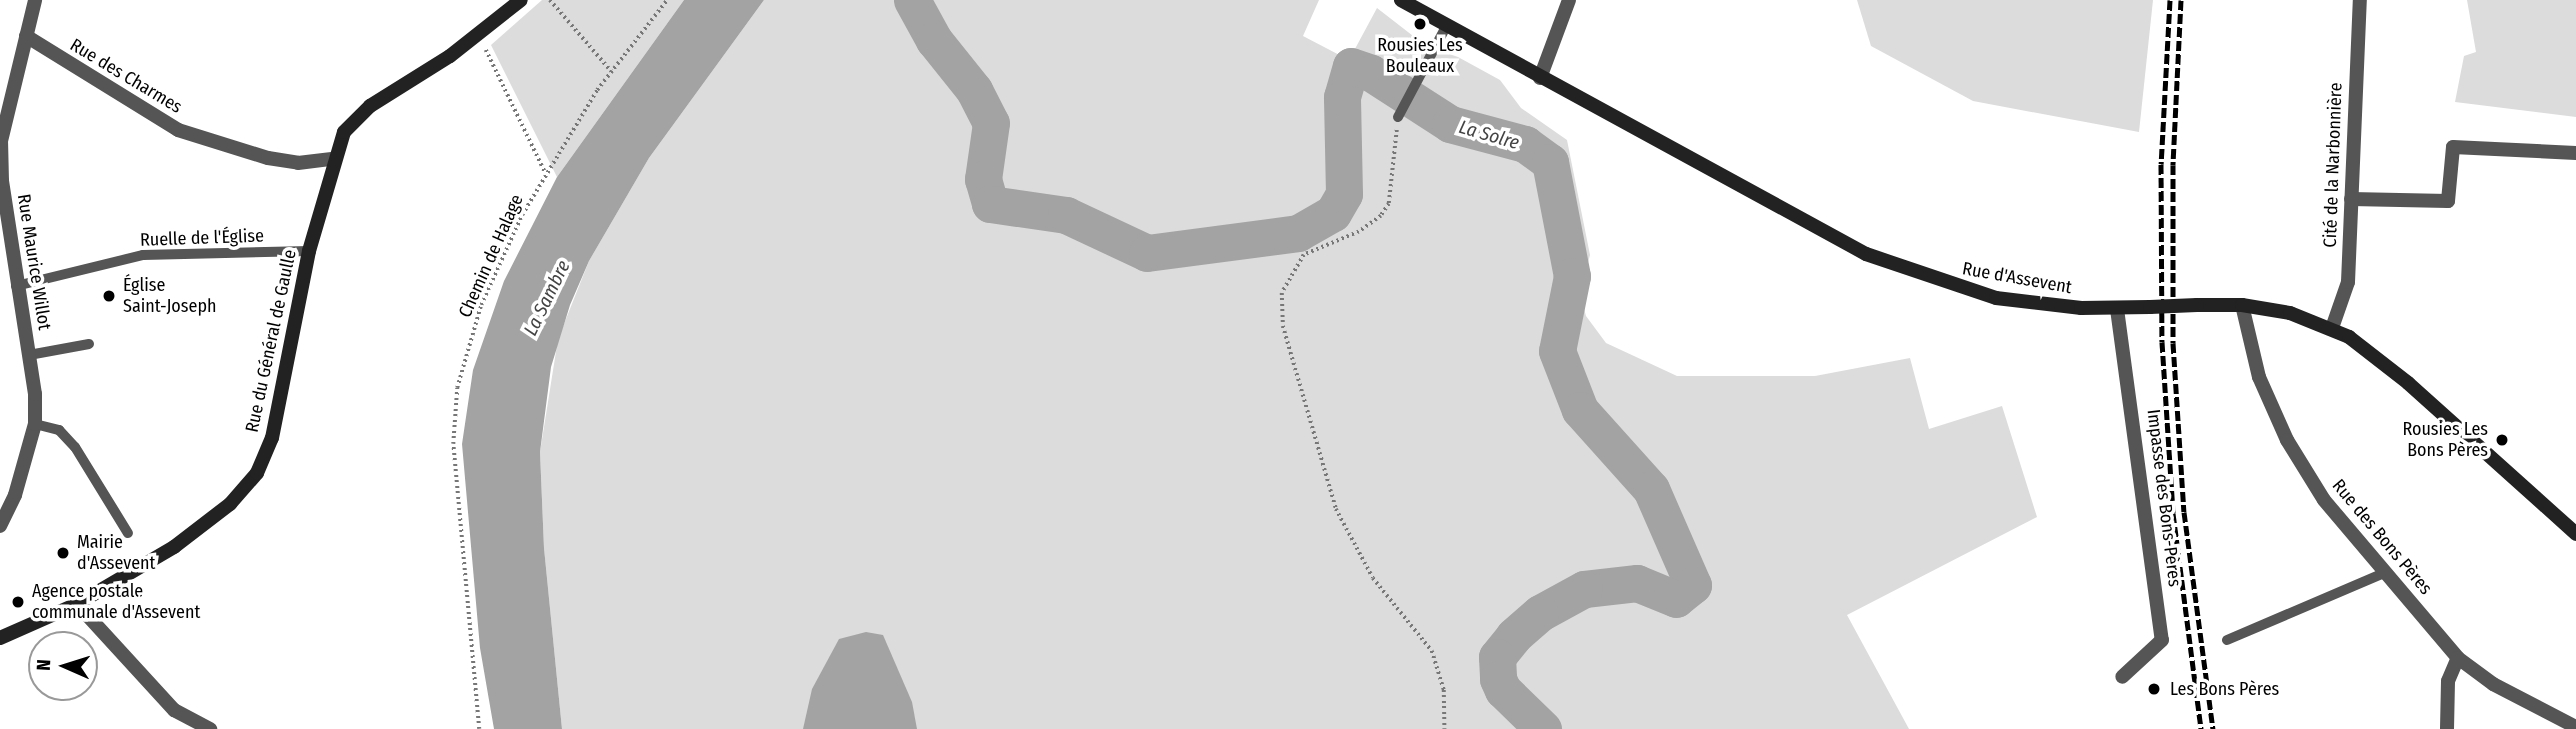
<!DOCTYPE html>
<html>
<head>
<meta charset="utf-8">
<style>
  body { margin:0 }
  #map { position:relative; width:2576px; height:729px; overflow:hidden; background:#fff; font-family:"Fira Sans Condensed",sans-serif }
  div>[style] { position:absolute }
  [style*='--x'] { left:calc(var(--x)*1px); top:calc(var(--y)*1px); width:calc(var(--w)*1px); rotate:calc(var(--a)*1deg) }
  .green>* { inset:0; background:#dcdcdc }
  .water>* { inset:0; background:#a3a3a3 }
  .river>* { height:37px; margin:-18.5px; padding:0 18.5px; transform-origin:18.5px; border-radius:18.5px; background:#a3a3a3 }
  .path>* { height:3.5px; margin-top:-1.75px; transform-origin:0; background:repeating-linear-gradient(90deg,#777 0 2px,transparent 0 5.5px) }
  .lane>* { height:10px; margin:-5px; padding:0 5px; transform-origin:5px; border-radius:5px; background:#555 }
  .street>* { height:14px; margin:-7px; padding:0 7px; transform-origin:7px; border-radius:7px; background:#555 }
  .secondary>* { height:14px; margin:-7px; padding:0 7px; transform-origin:7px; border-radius:7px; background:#222 }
  .rail>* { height:5px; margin-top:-2.5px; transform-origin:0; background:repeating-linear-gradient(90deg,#000 0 10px,transparent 0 13.5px) }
  .secondary-bridge>* { height:14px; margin:-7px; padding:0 7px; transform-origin:7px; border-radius:7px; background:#222 }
  .dots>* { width:19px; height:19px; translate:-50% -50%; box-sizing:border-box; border:4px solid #fff; border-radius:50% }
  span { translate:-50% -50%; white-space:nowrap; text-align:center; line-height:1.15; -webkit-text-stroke:7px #fff; paint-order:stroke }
  .poi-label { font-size:18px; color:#000 }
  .left { translate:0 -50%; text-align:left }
  .right { translate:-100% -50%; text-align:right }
  .street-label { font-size:18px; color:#000 }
  .water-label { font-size:19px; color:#444; font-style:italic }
  .north { position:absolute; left:28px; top:631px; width:70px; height:70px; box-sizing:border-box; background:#fff; border:2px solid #999; border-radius:50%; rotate:273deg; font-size:19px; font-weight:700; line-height:28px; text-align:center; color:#000 }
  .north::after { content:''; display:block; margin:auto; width:24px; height:32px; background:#000; clip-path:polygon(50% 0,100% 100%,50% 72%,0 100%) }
</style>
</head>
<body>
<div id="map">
  <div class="green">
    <i style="clip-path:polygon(542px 0,684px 0,557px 177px,491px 45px)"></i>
    <i style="clip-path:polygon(764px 0,1319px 0,1303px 36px,1349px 60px,1377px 8px,1426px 46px,1458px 57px,1500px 80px,1521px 108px,1567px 140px,1590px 255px,1580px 293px,1586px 316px,1606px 343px,1677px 376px,1815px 376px,1910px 358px,1929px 429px,2002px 406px,2037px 517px,1847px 615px,1909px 729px,562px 729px,544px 548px,540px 452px,558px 339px,589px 261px,649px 158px)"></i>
    <i style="clip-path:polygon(1857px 0,2153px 0,2139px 132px,1973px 101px,1871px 46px)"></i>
    <i style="clip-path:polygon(2467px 0,2576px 0,2576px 117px,2455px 102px,2464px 56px,2476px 52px)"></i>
  </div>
  <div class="water">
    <i style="clip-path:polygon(684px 0,764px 0,649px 158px,589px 261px,570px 305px,551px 367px,540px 452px,544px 548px,562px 729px,494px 729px,480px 648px,462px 444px,473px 370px,504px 281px,557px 177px)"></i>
    <i style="clip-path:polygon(866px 632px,883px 635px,912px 702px,917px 729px,803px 729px,812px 689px,839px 639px)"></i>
  </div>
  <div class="river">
    <i style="--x:912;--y:0;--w:46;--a:61.2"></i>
    <i style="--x:934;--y:40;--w:64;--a:51.3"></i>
    <i style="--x:974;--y:90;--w:37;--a:63"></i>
    <i style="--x:991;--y:123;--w:57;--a:98.1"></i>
    <i style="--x:983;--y:179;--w:26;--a:74"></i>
    <i style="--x:990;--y:204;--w:77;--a:8.2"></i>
    <i style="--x:1066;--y:215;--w:89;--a:25.1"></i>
    <i style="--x:1147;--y:253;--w:152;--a:-7.5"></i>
    <i style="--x:1298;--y:233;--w:40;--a:-29.7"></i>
    <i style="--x:1333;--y:213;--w:22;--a:-60"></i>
    <i style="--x:1344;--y:194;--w:97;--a:-91.2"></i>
    <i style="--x:1342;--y:97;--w:32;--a:-74"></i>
    <i style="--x:1351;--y:66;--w:21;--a:19"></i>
    <i style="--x:1371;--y:73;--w:94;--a:32.8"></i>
    <i style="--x:1450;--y:124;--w:78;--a:14.9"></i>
    <i style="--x:1525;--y:144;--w:31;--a:36"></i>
    <i style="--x:1550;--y:162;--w:116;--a:79.1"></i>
    <i style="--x:1572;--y:276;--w:76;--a:101.3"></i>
    <i style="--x:1557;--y:351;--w:63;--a:68.7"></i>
    <i style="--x:1580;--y:410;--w:106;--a:48.1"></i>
    <i style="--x:1651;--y:489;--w:105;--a:66.4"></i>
    <i style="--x:1693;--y:585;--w:22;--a:141"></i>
    <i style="--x:1676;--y:599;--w:42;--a:-157.7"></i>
    <i style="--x:1637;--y:583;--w:53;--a:173.5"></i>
    <i style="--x:1584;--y:589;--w:50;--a:151.4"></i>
    <i style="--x:1540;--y:613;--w:35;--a:139"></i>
    <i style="--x:1514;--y:636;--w:27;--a:129"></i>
    <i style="--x:1497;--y:657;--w:22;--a:87"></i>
    <i style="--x:1498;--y:679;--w:12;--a:66"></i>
    <i style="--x:1503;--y:690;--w:56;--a:44.3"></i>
  </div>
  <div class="path">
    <i style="--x:550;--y:0;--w:94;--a:49.3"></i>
    <i style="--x:486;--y:50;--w:136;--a:64.2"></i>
    <i style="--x:1397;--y:130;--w:74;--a:96.2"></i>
    <i style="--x:1389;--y:204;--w:14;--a:124"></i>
    <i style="--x:1381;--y:216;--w:27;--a:144"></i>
    <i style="--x:1359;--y:232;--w:60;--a:157.3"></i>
    <i style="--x:1304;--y:255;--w:44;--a:120.1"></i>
    <i style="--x:1282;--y:293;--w:33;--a:88"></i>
    <i style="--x:1283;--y:326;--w:191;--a:73.8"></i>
    <i style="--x:1336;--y:509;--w:78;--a:61.8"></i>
    <i style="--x:1373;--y:578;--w:94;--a:51.1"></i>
    <i style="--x:1432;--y:651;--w:41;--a:72.9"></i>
    <i style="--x:1444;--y:690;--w:39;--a:89"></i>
    <i style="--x:479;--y:729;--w:286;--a:-95.2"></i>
    <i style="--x:453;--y:444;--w:56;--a:-85.9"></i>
    <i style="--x:457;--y:388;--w:86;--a:-73.9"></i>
    <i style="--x:481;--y:305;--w:99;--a:-65.5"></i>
    <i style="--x:522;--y:215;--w:146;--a:-59"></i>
    <i style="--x:597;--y:90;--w:114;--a:-52.1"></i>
  </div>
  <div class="lane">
    <i style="--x:1398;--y:117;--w:104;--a:-62"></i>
    <i style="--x:16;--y:286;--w:131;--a:-13.7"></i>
    <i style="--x:143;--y:255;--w:166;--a:-1.4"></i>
    <i style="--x:29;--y:355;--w:61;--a:-10.4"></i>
    <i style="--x:35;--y:424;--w:25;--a:14"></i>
    <i style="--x:59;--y:430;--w:23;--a:47"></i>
    <i style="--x:75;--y:447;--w:101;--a:58.4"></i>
    <i style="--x:2227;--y:640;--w:171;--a:-23.1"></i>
  </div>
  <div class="street">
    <i style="--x:26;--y:36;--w:179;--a:31.7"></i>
    <i style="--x:178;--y:130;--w:94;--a:17.3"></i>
    <i style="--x:268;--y:158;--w:30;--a:9"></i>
    <i style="--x:298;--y:163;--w:34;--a:-7"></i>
    <i style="--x:1540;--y:78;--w:83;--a:-69.6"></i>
    <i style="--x:2351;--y:199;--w:97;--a:1.2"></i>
    <i style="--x:2448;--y:201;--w:54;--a:-84.7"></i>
    <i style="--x:2453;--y:147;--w:123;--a:2.8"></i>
    <i style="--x:2242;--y:305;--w:74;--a:76.7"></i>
    <i style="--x:2259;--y:377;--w:69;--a:66"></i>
    <i style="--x:2287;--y:440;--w:70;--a:58.3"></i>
    <i style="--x:2324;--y:500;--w:207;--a:49.7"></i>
    <i style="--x:2458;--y:658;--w:44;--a:36.6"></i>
    <i style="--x:2493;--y:684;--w:93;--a:27.4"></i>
    <i style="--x:2117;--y:309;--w:334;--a:82.3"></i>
    <i style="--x:2162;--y:640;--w:54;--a:137.2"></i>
    <i style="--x:2332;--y:328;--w:49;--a:-70.8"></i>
    <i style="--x:2348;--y:282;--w:282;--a:-87.6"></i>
    <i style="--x:0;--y:526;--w:34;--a:-64"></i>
    <i style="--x:15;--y:495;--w:74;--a:-74.3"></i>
    <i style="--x:35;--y:424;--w:30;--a:-90"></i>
    <i style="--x:35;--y:394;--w:216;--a:-98.8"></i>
    <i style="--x:2;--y:181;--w:40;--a:-91.4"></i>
    <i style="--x:1;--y:141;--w:145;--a:-76.4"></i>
    <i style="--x:77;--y:604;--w:144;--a:47.5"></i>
    <i style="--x:174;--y:710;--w:41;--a:27.8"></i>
    <i style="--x:2447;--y:729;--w:48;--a:-88.8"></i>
    <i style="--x:2448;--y:681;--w:25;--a:-67"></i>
  </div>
  <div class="secondary">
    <i style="--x:1401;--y:0;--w:530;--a:28.64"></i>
    <i style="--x:1866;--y:254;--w:137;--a:18.7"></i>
    <i style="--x:1996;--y:298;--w:86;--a:6.7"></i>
    <i style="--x:2081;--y:308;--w:69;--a:-0.8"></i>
    <i style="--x:2197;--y:305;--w:45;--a:0"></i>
    <i style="--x:2242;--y:305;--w:49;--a:9.5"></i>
    <i style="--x:2290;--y:313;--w:64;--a:22.1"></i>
    <i style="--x:2349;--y:337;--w:75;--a:37.9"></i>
    <i style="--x:2408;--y:383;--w:226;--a:41.9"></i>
    <i style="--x:0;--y:638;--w:84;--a:-23.8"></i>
    <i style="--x:77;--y:604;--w:113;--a:-30.4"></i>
    <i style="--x:174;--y:547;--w:71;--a:-37.5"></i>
    <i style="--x:230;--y:504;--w:41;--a:-48.9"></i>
    <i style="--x:257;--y:473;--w:38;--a:-67"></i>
    <i style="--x:272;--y:438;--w:191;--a:-78.8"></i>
    <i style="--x:309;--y:251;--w:124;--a:-73.6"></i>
    <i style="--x:344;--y:132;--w:37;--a:-45"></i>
    <i style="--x:370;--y:106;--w:94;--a:-32"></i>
    <i style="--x:450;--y:56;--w:90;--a:-38.3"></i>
  </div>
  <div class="rail">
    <i style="--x:2170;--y:0;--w:164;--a:93.1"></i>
    <i style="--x:2161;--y:164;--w:178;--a:89.7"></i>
    <i style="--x:2162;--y:342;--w:171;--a:86.3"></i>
    <i style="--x:2173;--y:513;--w:218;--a:82.6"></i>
    <i style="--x:2181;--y:0;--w:165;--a:92.8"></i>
    <i style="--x:2173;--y:165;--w:178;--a:90"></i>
    <i style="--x:2173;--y:343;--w:169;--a:86.3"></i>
    <i style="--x:2184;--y:512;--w:219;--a:82.4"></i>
  </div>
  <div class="secondary-bridge">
    <i style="--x:2150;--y:307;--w:47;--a:-2.4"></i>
  </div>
  <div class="dots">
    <i style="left:1420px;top:24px;background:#000"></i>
    <i style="left:109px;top:296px;background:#000"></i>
    <i style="left:2502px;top:440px;background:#000"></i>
    <i style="left:63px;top:553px;background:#000"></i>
    <i style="left:18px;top:602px;background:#000"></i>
    <i style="left:2154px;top:689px;background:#000"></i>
  </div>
  <div class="poi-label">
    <span style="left:1420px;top:56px">Rousies Les<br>Bouleaux</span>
    <span class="left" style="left:123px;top:296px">Église<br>Saint-Joseph</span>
    <span class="right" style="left:2488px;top:440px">Rousies Les<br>Bons Pères</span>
    <span class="left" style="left:77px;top:553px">Mairie<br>d'Assevent</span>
    <span class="left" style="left:32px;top:602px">Agence postale<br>communale d'Assevent</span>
    <span class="left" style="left:2170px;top:689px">Les Bons Pères</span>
  </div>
  <div class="street-label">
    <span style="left:126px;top:76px;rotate:31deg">Rue des Charmes</span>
    <span style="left:2333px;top:165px;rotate:-88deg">Cité de la Narbonnière</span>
    <span style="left:202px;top:238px;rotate:-2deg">Ruelle de l'Église</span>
    <span style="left:491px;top:256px;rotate:-66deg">Chemin de Halage</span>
    <span style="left:34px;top:262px;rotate:81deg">Rue Maurice Willot</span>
    <span style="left:2017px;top:278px;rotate:10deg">Rue d'Assevent</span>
    <span style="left:271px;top:341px;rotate:-78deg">Rue du Général de Gaulle</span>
    <span style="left:2164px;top:498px;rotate:83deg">Impasse des Bons-Pères</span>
    <span style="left:2382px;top:537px;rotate:50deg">Rue des Bons Pères</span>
  </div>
  <div class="water-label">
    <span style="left:1489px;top:135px;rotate:16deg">La Solre</span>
    <span style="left:547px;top:298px;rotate:-64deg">La Sambre</span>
  </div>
  <div class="north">N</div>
</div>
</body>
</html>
